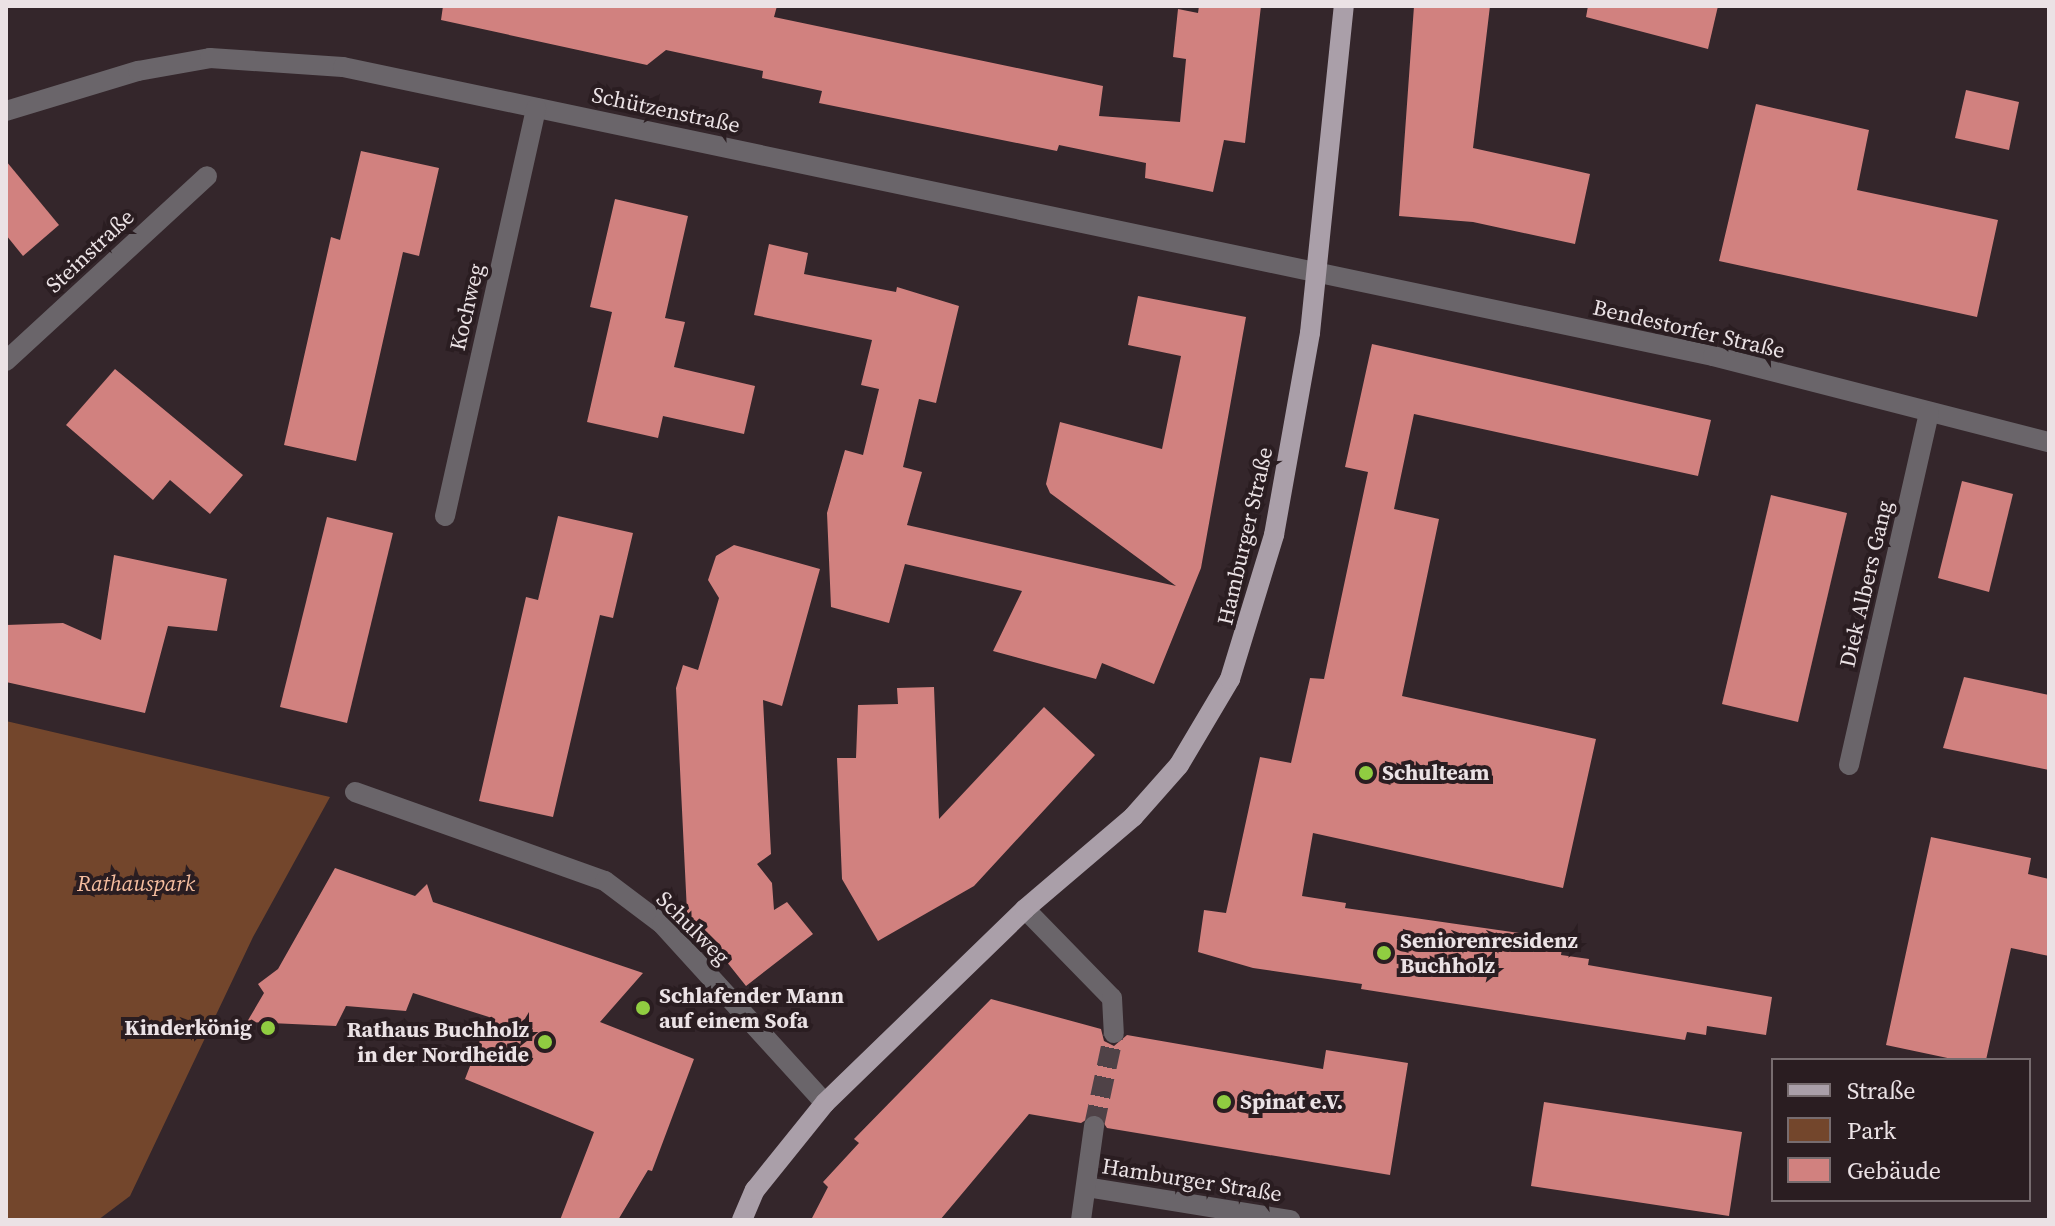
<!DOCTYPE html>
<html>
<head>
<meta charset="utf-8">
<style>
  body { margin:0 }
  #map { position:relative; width:2055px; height:1226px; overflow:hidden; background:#34262b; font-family:"Source Serif 4",serif }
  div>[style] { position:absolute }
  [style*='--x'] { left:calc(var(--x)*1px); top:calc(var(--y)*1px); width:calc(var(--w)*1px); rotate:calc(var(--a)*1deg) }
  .green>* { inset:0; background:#73462c }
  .building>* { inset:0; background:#d1817f }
  .minor-tunnel>* { height:20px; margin-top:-10px; transform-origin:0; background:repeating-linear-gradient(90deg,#4f4247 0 20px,transparent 0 30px) }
  .minor>* { height:20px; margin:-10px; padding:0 10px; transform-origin:10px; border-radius:10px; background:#6a656a }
  .major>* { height:20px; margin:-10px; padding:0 10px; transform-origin:10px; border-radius:10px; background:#aa9fa9 }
  .dots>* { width:22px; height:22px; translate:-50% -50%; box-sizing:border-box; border:4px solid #2a1d21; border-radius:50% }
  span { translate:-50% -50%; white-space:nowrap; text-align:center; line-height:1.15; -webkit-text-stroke:8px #2a1d21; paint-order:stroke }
  .street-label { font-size:22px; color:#ebe2e5 }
  .poi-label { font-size:22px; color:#ebe2e5; font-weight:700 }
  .left { translate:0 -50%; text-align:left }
  .right { translate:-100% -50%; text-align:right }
  .park-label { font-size:22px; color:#f6bea0; font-style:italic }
  .frame { position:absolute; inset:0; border:8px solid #ebe2e5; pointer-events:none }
  .legend { position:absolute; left:1771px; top:1058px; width:260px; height:144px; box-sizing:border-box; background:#2a1d21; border:2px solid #776c6f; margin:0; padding:10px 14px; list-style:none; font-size:24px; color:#ebe2e5 }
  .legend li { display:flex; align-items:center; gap:16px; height:40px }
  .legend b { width:40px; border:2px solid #776c6f }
</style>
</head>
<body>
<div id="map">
  <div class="green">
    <i style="clip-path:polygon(6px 721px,330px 797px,253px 937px,130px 1196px,98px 1220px,6px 1219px)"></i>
  </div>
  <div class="building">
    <i style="clip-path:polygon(443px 6px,777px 6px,774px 17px,1103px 86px,1099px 116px,1180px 122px,1186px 59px,1173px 57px,1178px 9px,1198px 13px,1199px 6px,1261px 6px,1245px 143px,1224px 140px,1213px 192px,1145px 178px,1146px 163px,1059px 145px,1057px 151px,819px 103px,822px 91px,762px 78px,763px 71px,666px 50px,647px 65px,441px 20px)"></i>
    <i style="clip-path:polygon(1414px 6px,1490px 6px,1473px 148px,1590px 174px,1575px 244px,1473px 222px,1399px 216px)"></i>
    <i style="clip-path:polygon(1588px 6px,1718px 6px,1708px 49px,1586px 17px)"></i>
    <i style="clip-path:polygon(1966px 90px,2019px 102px,2009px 150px,1955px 138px)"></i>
    <i style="clip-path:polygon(1756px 104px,1869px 130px,1857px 190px,1998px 220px,1977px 317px,1719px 261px)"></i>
    <i style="clip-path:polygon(361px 151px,439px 168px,419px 256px,403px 252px,356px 461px,284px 445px,331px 237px,340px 240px)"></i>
    <i style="clip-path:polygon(6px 161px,59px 225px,23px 256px,6px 235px)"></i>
    <i style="clip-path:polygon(615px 199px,688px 216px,665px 318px,685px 322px,674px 367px,755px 386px,744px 434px,663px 416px,658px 438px,587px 422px,612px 312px,590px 307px)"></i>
    <i style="clip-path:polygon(769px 244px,808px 253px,804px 274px,896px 292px,897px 287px,959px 306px,936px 403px,919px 399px,903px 467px,922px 472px,907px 525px,1176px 586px,1050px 493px,1046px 484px,1060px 422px,1162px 449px,1181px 356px,1128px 345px,1138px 296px,1246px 317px,1201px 568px,1154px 684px,1102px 663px,1096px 679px,993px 651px,1022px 591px,905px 564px,889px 623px,831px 607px,827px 513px,845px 450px,863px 455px,879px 389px,861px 385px,872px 340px,754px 315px)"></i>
    <i style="clip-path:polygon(1372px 344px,1711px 420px,1698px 476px,1414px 414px,1394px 509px,1439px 519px,1402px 696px,1596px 739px,1563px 888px,1313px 833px,1302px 896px,1346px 903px,1345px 908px,1553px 938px,1563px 942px,1561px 955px,1589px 959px,1588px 965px,1772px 997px,1766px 1035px,1707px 1026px,1706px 1035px,1687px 1032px,1685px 1040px,1361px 989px,1362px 984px,1253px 968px,1198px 952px,1204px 910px,1226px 913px,1260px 757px,1291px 763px,1310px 678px,1324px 679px,1368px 472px,1345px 467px)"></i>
    <i style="clip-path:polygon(115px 369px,243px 475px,210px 514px,170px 480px,153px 500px,66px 425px)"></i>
    <i style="clip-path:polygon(1962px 481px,2013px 494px,1989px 592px,1938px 578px)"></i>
    <i style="clip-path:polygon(1771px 495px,1847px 513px,1798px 722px,1722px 704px)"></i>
    <i style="clip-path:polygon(558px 516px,633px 533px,613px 618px,600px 615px,553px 817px,479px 801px,526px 597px,538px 600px)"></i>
    <i style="clip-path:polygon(327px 517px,393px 533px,347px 723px,280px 707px)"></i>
    <i style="clip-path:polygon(734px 545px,820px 569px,782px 706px,763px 700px,771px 854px,757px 864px,772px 883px,774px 910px,787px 902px,813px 934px,746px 986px,687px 912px,676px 688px,683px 665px,698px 670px,719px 598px,708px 580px,716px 556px)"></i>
    <i style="clip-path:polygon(114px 555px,227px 579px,217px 631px,168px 626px,145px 713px,6px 682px,6px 625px,63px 623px,101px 640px)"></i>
    <i style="clip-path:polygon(1964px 677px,2049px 695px,2049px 770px,1943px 748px)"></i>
    <i style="clip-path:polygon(934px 687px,939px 819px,1044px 707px,1095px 755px,974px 886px,878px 941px,842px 879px,837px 758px,856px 758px,858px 705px,898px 704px,897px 688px)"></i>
    <i style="clip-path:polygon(1931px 837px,2031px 858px,2028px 874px,2049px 879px,2049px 956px,2011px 948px,1986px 1060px,1957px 1060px,1886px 1045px)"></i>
    <i style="clip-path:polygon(335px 868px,415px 896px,427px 884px,433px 902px,643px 973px,600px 1022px,694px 1059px,652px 1171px,648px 1170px,618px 1220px,560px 1220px,594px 1132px,465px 1079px,489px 1017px,413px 993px,406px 1011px,346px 1006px,336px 1026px,247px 1022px,264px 993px,258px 984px,278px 969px)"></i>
    <i style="clip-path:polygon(991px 999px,1101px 1029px,1104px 1041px,1114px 1046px,1127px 1035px,1323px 1069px,1326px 1050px,1408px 1063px,1390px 1175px,1107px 1128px,1097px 1113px,1081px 1123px,1029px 1114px,940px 1220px,811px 1220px,828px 1187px,823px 1182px,859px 1143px,854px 1139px)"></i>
    <i style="clip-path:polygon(1544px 1102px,1742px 1132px,1729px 1216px,1531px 1186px)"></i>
  </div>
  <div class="minor-tunnel">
    <i style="--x:1094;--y:1126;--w:95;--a:-77.9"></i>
  </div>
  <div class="minor">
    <i style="--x:6;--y:111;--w:138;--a:-16.9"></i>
    <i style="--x:138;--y:71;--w:73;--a:-10.2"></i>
    <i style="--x:210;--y:58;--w:133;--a:3.9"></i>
    <i style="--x:343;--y:67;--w:1400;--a:11.91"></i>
    <i style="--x:1713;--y:356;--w:347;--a:14.4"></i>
    <i style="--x:6;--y:361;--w:273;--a:-42.6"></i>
    <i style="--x:445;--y:516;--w:418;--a:-77.4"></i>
    <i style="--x:1849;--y:765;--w:361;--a:-77.2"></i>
    <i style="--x:355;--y:792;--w:265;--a:19.6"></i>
    <i style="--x:605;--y:881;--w:71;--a:37"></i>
    <i style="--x:662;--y:924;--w:242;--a:47.7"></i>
    <i style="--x:1025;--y:909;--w:124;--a:45.7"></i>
    <i style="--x:1112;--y:998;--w:35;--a:87"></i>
    <i style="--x:1086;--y:1187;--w:207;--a:9.2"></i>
    <i style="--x:1081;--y:1220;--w:95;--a:-82.1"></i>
  </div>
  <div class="major">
    <i style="--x:742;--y:1220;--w:33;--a:-67"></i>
    <i style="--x:755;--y:1190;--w:112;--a:-51.2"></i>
    <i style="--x:825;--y:1103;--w:279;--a:-44.1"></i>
    <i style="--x:1025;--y:909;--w:142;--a:-40.4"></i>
    <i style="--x:1133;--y:817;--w:69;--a:-48.5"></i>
    <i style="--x:1179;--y:765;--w:100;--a:-59.3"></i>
    <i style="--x:1230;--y:679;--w:151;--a:-73"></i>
    <i style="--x:1274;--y:535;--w:205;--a:-79.9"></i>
    <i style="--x:1310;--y:333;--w:329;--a:-84.1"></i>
  </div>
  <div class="dots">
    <i style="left:1366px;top:773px;background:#90cd41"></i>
    <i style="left:1384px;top:953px;background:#90cd41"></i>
    <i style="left:643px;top:1008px;background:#90cd41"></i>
    <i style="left:268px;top:1028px;background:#90cd41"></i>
    <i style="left:545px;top:1042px;background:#90cd41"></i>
    <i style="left:1224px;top:1102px;background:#90cd41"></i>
  </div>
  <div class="street-label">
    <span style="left:666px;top:110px;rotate:12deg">Schützenstraße</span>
    <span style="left:90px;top:251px;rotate:-43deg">Steinstraße</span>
    <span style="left:467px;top:307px;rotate:-77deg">Kochweg</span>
    <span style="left:1689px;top:329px;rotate:13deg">Bendestorfer Straße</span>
    <span style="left:1245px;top:536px;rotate:-77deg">Hamburger Straße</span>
    <span style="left:1866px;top:584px;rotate:-77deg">Diek Albers Gang</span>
    <span style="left:693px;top:928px;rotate:45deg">Schulweg</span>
    <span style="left:1192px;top:1180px;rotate:9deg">Hamburger Straße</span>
  </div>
  <div class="poi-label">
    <span class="left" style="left:1382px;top:773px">Schulteam</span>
    <span class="left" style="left:1400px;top:953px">Seniorenresidenz<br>Buchholz</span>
    <span class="left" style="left:659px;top:1008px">Schlafender Mann<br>auf einem Sofa</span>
    <span class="right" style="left:252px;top:1028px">Kinderkönig</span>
    <span class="right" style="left:529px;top:1042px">Rathaus Buchholz<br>in der Nordheide</span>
    <span class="left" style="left:1240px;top:1102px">Spinat e.V.</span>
  </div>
  <div class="park-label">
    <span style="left:136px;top:884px">Rathauspark</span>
  </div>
  <div class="frame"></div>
  <ul class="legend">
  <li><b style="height:10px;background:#aa9fa9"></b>Straße</li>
  <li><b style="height:22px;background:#73462c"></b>Park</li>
  <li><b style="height:22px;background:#d1817f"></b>Gebäude</li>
  </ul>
</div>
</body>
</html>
